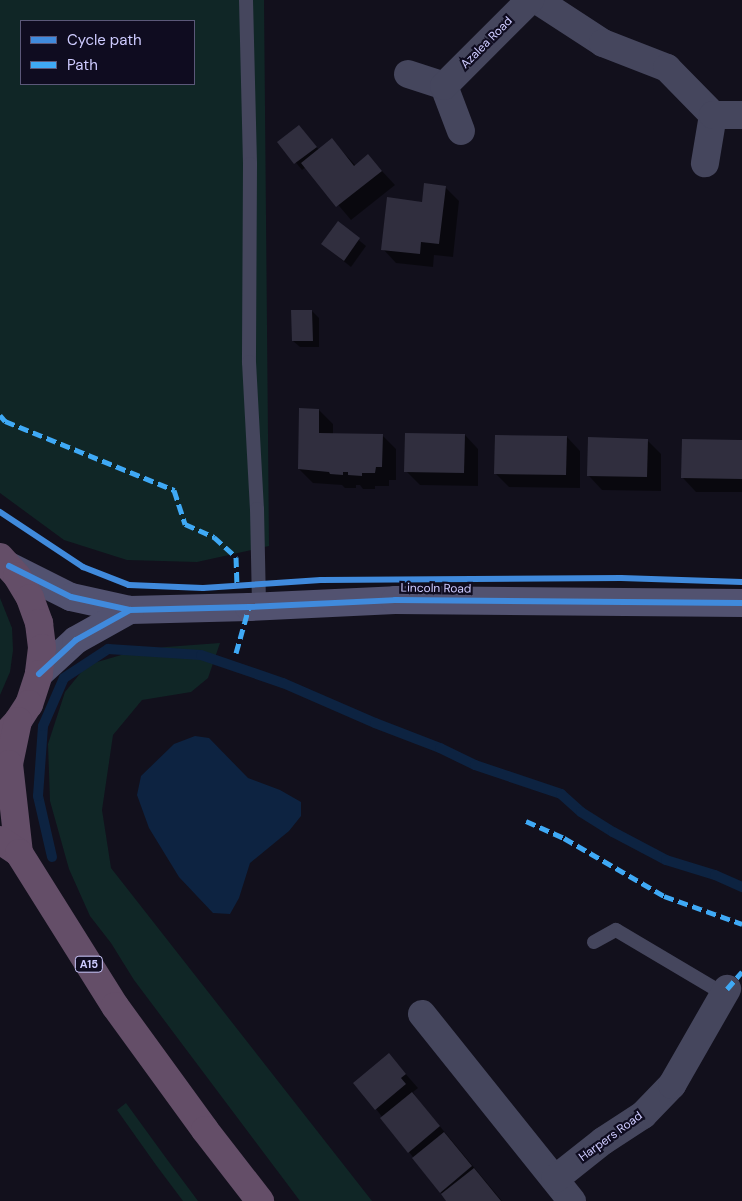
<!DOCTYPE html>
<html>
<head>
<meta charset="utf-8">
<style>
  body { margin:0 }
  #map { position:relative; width:742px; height:1201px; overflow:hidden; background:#12101c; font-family:"DM Sans",sans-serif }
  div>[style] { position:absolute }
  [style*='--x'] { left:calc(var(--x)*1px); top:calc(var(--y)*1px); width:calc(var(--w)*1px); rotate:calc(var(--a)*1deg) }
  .green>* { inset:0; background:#102626 }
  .water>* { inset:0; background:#0d2341 }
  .shadow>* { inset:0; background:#0007 }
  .stream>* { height:10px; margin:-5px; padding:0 5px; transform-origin:5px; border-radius:5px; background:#0d2341 }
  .building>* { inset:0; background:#302e3e }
  .lane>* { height:14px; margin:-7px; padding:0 7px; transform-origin:7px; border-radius:7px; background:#45465d }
  .street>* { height:28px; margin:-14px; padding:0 14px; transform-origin:14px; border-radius:14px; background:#45465d }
  .secondary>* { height:28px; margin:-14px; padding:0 14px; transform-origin:14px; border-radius:14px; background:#525270 }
  .highway>* { height:28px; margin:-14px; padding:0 14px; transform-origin:14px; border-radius:14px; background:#644e68 }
  .quiet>* { height:5px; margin-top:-2.5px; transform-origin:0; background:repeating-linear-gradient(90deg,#3fa9f5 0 10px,transparent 0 15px) }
  .cycleway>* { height:6px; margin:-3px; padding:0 3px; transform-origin:3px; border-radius:3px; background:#408adc }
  span { translate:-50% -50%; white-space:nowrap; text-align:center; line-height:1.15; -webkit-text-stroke:4.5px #0f0c20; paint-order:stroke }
  .shield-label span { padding:1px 4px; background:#0f0c20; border:1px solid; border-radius:4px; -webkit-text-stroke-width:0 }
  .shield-label { font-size:11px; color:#cecbff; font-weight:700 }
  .street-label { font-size:12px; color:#cecbff }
  .legend { position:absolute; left:20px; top:20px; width:175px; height:65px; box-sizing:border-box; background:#0f0c20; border:1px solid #5b5879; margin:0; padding:6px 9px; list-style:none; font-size:15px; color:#cecbff }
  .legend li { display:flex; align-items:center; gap:10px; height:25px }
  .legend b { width:25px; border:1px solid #5b5879 }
</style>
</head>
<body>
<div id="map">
  <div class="green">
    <i style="clip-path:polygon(evenodd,0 0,264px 0,269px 546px,197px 562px,127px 560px,64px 540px,0 493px,0 0,21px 21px,194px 21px,194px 84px,21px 84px,21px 21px)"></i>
    <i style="clip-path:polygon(0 598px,12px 628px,13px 650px,10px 672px,0 695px)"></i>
    <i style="clip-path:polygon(220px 643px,208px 678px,191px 692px,142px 700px,113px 735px,102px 810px,111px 868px,372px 1201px,300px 1201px,134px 980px,111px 943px,90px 916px,69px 869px,50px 801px,48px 744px,65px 692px,87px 665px,128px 653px,166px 647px)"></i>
    <i style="clip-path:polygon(126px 1103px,166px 1158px,198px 1201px,183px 1201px,156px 1165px,117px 1110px)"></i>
  </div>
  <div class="water">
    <i style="clip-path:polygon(195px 736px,209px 738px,248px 778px,280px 790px,301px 802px,301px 816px,289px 831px,250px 863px,239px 898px,230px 914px,213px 913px,179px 877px,149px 828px,137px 795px,141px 776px,174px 744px)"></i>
  </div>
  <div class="shadow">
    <i style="clip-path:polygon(299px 126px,319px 150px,332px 140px,356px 166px,368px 156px,395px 185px,351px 220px,306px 167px,302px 170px,279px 142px)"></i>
    <i style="clip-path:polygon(445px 187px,459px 201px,453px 257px,434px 255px,433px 267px,396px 263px,383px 249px,423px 203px)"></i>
    <i style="clip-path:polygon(338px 223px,366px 246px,351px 267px,322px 244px)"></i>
    <i style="clip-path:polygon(312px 311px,319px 318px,319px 347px,300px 347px,293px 341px)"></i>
    <i style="clip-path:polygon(319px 410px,333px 424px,333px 434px,382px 435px,396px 449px,396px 480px,389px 480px,389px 486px,375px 486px,375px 489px,363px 489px,360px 485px,356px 485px,356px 488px,345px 488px,342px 485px,313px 483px,299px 469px)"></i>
    <i style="clip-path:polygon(465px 435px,478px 449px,478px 486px,420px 485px,406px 471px)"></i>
    <i style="clip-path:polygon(567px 437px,580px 451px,580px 488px,509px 487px,495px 473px)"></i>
    <i style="clip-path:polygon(647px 440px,661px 454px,661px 491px,602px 490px,589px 476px)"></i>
    <i style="clip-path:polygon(742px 442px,742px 492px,696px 492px,683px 478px)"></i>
    <i style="clip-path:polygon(389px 1055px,418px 1088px,413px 1092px,418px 1100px,502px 1201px,448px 1201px,409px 1152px,376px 1109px)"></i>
  </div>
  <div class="stream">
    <i style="--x:52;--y:857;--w:63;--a:-102.9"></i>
    <i style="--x:38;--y:796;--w:70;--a:-85.9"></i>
    <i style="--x:43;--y:726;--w:52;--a:-66.4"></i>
    <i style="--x:64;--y:678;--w:53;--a:-33.4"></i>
    <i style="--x:108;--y:649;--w:93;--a:3.7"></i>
    <i style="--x:201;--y:655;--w:87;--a:18.9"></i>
    <i style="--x:283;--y:683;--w:100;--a:23.5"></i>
    <i style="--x:375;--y:723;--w:70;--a:21"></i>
    <i style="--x:440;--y:748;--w:39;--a:26"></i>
    <i style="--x:475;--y:765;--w:91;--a:18.6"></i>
    <i style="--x:561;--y:794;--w:27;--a:42"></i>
    <i style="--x:581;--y:812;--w:38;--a:32"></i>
    <i style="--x:613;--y:832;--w:60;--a:27.8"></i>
    <i style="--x:666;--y:860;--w:51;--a:17"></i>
    <i style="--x:715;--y:875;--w:30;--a:24"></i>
  </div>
  <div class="building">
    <i style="clip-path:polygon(299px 125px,317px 147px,294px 164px,277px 142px)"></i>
    <i style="clip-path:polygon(332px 138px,354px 166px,368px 154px,382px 171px,336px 207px,301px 163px)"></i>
    <i style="clip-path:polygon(424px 183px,446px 186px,439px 244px,421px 242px,420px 254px,381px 250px,387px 197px,422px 202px)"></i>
    <i style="clip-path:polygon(338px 221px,360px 238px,344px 261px,321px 244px)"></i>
    <i style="clip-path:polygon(291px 310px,312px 310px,313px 341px,292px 341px)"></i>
    <i style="clip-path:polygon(299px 408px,319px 409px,319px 433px,383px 434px,382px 467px,376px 467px,375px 473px,362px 473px,362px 476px,348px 475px,348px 472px,343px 472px,343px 475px,330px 474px,329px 472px,298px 469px)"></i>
    <i style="clip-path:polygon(405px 433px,465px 434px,464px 473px,404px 472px)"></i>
    <i style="clip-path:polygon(495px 435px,567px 436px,566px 475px,494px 474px)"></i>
    <i style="clip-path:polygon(588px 437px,648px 439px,647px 477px,587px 476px)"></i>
    <i style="clip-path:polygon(682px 439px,742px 440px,742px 479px,681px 478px)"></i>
    <i style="clip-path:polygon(389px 1053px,406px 1074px,401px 1078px,406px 1084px,375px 1110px,353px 1083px)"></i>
    <i style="clip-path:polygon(412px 1092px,440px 1126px,408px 1153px,380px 1118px)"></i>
    <i style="clip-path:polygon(444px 1132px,472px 1166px,440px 1193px,412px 1158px)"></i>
    <i style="clip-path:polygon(474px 1168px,501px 1201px,446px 1201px,441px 1194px)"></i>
  </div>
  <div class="lane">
    <i style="--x:246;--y:0;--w:164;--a:88.6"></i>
    <i style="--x:250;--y:164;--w:198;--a:90.3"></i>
    <i style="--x:249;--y:362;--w:147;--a:86.9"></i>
    <i style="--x:257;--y:509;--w:97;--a:88.8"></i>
    <i style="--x:594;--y:942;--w:25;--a:-29"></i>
    <i style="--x:616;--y:930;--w:126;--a:30.7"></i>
  </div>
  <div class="street">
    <i style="--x:537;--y:0;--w:79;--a:33.1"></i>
    <i style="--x:603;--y:43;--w:69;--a:21.3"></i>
    <i style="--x:667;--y:68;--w:66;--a:45.6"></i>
    <i style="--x:713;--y:115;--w:49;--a:99.5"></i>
    <i style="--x:408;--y:74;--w:38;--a:18"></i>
    <i style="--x:444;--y:86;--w:48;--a:69.3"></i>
    <i style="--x:444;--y:86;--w:122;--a:-45"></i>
    <i style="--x:713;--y:115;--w:29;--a:0"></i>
    <i style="--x:422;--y:1014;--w:240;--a:51.3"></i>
    <i style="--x:555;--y:1179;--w:61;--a:-38.4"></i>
    <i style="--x:603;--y:1141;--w:48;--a:-33"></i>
    <i style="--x:643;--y:1115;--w:42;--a:-46"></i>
    <i style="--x:672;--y:1085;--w:111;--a:-60.2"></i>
  </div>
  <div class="secondary">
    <i style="--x:9;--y:566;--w:69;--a:26.6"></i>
    <i style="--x:71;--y:597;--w:60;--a:12.4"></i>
    <i style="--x:130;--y:610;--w:119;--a:-1.4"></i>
    <i style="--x:249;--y:607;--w:146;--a:-2.7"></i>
    <i style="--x:395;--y:600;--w:347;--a:0.5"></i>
    <i style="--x:39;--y:674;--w:50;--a:-42.6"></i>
    <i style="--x:76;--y:640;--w:62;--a:-29.1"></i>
  </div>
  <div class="highway">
    <i style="--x:0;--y:557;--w:25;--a:48"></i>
    <i style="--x:17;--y:576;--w:26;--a:59"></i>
    <i style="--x:30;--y:598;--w:27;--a:70"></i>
    <i style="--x:39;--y:623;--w:25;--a:83"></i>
    <i style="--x:42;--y:648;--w:26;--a:97"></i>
    <i style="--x:39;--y:674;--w:32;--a:108"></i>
    <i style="--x:29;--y:704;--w:20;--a:123"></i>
    <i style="--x:18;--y:721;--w:27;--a:132"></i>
    <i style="--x:18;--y:721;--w:44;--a:101.8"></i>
    <i style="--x:9;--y:764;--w:90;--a:83.6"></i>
    <i style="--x:0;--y:840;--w:23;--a:34"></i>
    <i style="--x:19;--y:853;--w:181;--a:57.9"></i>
    <i style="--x:115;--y:1006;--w:153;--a:54"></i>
    <i style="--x:205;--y:1130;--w:90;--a:52.2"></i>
  </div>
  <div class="quiet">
    <i style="--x:0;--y:415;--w:8;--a:50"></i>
    <i style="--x:5;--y:421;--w:183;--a:22.2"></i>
    <i style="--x:174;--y:490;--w:36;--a:72"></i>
    <i style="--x:185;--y:524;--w:32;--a:24"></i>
    <i style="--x:214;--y:537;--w:30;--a:42"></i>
    <i style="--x:236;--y:557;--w:28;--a:88"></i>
    <i style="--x:236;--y:653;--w:48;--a:-74.2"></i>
    <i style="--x:526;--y:821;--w:42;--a:24.1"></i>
    <i style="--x:564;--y:838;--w:116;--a:30.1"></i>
    <i style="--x:664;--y:896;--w:83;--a:19.7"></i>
    <i style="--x:727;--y:989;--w:23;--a:-49"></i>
  </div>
  <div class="cycleway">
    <i style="--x:0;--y:512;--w:100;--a:33.5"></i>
    <i style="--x:83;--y:567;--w:49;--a:21.4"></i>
    <i style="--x:129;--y:585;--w:74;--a:2.3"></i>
    <i style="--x:203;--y:588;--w:118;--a:-3.9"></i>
    <i style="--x:321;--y:580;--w:300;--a:-0.4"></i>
    <i style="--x:621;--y:578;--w:121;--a:1.9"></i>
    <i style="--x:9;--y:566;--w:69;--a:26.6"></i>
    <i style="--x:71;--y:597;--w:60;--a:12.4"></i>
    <i style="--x:130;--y:610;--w:119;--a:-1.4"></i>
    <i style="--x:249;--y:607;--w:146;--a:-2.7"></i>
    <i style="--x:395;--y:600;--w:347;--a:0.5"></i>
    <i style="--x:39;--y:674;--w:50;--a:-42.6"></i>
    <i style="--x:76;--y:640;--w:62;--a:-29.1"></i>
  </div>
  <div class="shield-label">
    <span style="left:89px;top:964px">A15</span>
  </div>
  <div class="street-label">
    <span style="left:487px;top:43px;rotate:-45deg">Azalea Road</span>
    <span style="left:436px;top:589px;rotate:1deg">Lincoln Road</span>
    <span style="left:611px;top:1137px;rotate:-36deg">Harpers Road</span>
  </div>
  <ul class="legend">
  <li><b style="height:6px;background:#408adc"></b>Cycle path</li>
  <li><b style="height:6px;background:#3fa9f5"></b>Path</li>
  </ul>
</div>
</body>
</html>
